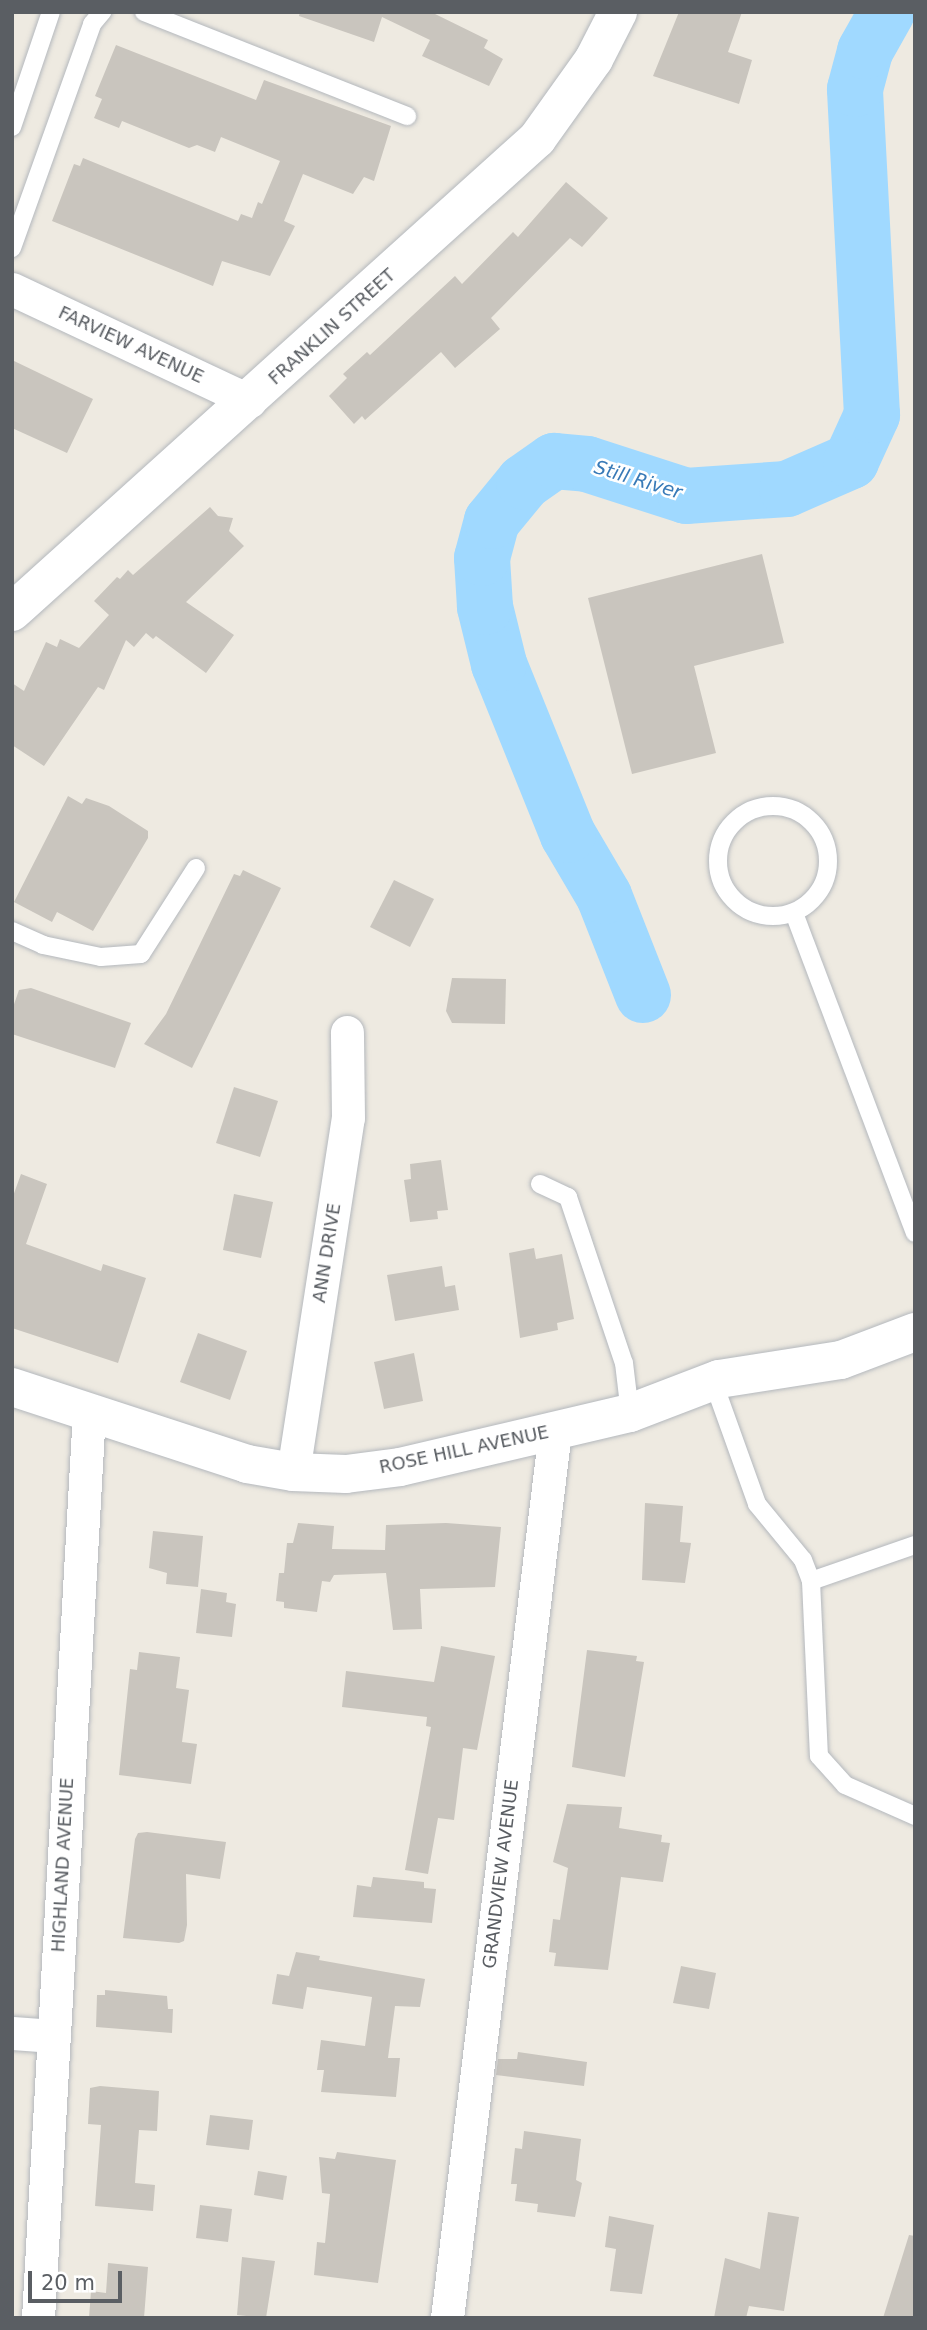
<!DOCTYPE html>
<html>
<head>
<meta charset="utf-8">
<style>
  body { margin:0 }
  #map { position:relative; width:927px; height:2330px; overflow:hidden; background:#eeeae1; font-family:"DejaVu Sans",sans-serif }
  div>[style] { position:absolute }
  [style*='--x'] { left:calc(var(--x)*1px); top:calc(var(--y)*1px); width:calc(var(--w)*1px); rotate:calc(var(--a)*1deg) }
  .river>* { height:56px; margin:-28px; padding:0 28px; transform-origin:28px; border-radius:28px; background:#a0d9ff }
  .building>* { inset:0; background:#c9c5be }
  .roads { filter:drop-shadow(0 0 2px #b4b8bd) drop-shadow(0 0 2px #b4b8bd) }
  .lane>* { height:18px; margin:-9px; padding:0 9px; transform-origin:9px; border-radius:9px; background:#fff }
  .lane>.ring { margin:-9px; padding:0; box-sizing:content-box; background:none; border:18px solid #fff; border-radius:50% }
  .street>* { height:33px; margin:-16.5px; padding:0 16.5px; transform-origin:16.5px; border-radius:16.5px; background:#fff }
  .secondary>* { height:38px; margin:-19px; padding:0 19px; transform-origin:19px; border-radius:19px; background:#fff }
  span { translate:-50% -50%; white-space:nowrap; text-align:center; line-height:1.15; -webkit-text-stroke:5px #fff; paint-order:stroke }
  .street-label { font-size:18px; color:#5a5e63 }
  .water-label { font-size:19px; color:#387ab7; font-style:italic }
  .frame { position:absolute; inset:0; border:14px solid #5a5e63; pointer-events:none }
  .scale { position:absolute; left:28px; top:2271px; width:94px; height:32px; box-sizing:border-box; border:4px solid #5a5e63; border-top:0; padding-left:9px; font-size:21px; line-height:24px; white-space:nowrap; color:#5a5e63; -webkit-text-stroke:5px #fff; paint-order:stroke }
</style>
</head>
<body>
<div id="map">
  <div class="river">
    <i style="--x:643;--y:995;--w:106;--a:-111.5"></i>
    <i style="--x:604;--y:896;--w:71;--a:-120.5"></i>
    <i style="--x:568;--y:835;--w:184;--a:-112"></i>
    <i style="--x:499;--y:664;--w:59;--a:-103.8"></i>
    <i style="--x:485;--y:607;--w:49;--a:-93.5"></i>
    <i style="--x:482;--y:558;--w:38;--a:-75"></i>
    <i style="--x:492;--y:521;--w:50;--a:-50.6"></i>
    <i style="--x:524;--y:482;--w:37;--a:-35"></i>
    <i style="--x:554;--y:461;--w:33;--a:5"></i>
    <i style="--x:587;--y:464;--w:104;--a:17.9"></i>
    <i style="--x:686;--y:496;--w:101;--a:-4"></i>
    <i style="--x:787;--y:489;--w:70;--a:-23.6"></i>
    <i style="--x:851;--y:461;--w:51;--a:-65.5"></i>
    <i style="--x:872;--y:415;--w:326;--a:-93"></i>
    <i style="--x:855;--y:89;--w:39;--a:-75"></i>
    <i style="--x:865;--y:51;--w:45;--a:-60.6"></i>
  </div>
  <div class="building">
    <i style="clip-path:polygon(300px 12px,431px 12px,488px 40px,484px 48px,503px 59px,489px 86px,422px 56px,430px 40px,382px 17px,374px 42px,299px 16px)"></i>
    <i style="clip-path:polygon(679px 12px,742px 12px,728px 52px,752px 60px,739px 104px,653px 76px)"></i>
    <i style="clip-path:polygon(116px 45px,256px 100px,264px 80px,391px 126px,374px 181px,364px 177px,353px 194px,303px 174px,284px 221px,295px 226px,270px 276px,222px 261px,213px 286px,52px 221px,74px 164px,80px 166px,83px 158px,238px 221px,241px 214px,252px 218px,258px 202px,262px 204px,280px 161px,221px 137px,215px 152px,197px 145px,189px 148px,122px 121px,119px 128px,94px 118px,102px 99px,95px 96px)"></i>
    <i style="clip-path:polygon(566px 182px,608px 218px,582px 247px,570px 238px,491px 318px,500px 329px,455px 368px,441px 352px,365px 420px,362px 416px,354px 424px,329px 396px,347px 378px,343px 374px,367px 352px,370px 355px,455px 276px,462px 284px,513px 232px,518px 237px)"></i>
    <i style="clip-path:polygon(12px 360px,93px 399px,67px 453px,12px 428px)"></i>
    <i style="clip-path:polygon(210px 507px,218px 516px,233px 518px,229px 531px,244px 546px,186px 602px,234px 635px,206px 673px,156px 636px,153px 639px,146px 633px,134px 647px,126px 640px,104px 690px,98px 687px,44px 766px,12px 745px,12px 683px,24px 691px,46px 642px,57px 647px,60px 639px,79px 648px,109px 615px,94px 601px,117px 577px,120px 579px,128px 570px,133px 575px)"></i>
    <i style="clip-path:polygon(762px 554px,784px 643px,694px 666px,716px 753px,632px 774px,588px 598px)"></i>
    <i style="clip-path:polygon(68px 796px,82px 804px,86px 798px,109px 806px,148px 831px,148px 838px,93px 931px,57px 912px,52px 922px,14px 902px)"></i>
    <i style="clip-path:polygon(243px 870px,281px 888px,192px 1068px,144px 1044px,166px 1014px,234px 874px,240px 876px)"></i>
    <i style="clip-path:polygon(394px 880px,434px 899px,410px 947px,370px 927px)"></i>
    <i style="clip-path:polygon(452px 978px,506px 979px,505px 1024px,452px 1023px,446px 1011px)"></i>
    <i style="clip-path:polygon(31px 988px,131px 1023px,115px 1068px,12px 1034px,12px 1010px,19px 990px)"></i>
    <i style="clip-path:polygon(234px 1087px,278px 1101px,260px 1157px,216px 1143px)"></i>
    <i style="clip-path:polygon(441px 1160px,448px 1210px,437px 1211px,438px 1219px,410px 1222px,404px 1180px,411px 1179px,410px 1164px)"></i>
    <i style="clip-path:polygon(21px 1174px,47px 1184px,26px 1244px,101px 1271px,103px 1264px,146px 1278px,118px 1363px,12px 1328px,12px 1199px)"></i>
    <i style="clip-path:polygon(234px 1194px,273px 1202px,261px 1258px,223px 1250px)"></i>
    <i style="clip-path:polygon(534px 1248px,536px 1259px,562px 1254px,574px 1319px,557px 1323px,558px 1330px,520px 1338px,509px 1253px)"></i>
    <i style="clip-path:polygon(442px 1266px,445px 1287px,455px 1285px,459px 1310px,395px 1321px,387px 1275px)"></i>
    <i style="clip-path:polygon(198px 1333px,247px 1351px,230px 1400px,180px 1382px)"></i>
    <i style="clip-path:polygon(414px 1353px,423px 1401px,384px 1409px,374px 1362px)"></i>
    <i style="clip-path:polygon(645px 1503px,683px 1506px,680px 1542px,691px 1543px,685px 1583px,642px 1580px)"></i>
    <i style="clip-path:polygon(298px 1523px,334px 1526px,332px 1549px,385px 1550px,386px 1525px,446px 1523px,501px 1527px,495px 1587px,420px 1589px,422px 1629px,393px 1630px,386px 1573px,334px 1575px,330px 1582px,322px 1581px,317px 1612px,284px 1608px,284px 1602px,276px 1601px,279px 1573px,284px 1573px,287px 1543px,293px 1543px)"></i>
    <i style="clip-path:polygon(153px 1531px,203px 1536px,198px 1587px,166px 1584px,167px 1573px,149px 1568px)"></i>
    <i style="clip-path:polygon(201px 1589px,227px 1593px,226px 1602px,236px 1604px,232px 1637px,196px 1633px)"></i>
    <i style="clip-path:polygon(441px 1646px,495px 1656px,477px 1750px,463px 1748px,454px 1820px,438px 1818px,428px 1874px,405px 1870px,431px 1727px,426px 1726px,427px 1717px,342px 1707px,346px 1671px,434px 1682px)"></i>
    <i style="clip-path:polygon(587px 1650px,637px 1656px,636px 1661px,644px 1662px,625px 1777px,572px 1767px)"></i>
    <i style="clip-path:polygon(139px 1652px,180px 1657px,176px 1688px,189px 1690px,182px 1742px,197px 1744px,191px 1784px,119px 1775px,130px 1669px,137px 1670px)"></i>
    <i style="clip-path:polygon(567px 1804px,622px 1807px,619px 1828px,662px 1835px,661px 1842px,670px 1843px,663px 1882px,621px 1877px,608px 1970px,554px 1966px,556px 1953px,549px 1952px,553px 1919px,560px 1920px,568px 1868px,553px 1862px)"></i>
    <i style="clip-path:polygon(147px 1832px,226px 1842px,220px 1879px,186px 1874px,187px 1925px,184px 1941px,179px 1943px,123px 1938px,135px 1839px,138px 1833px)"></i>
    <i style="clip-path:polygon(373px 1877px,424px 1882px,424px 1888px,436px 1889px,432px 1923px,353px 1917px,357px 1885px,371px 1887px)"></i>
    <i style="clip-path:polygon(296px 1952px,320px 1956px,319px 1960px,425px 1979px,420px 2007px,395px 2006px,388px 2058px,400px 2058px,396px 2097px,321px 2092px,324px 2070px,317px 2070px,321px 2040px,365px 2046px,372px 1997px,307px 1987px,303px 2009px,272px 2004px,277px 1974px,289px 1976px)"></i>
    <i style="clip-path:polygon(681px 1966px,716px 1973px,709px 2009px,673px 2003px)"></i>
    <i style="clip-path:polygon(105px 1990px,167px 1996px,168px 2009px,173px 2009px,172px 2033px,96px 2027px,97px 1995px,105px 1995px)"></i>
    <i style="clip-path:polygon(518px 2052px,587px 2062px,584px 2086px,496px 2075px,498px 2059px,517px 2059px)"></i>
    <i style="clip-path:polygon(100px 2086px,159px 2091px,157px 2131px,139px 2130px,135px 2183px,155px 2185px,153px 2211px,95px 2206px,101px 2125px,88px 2124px,90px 2088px)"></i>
    <i style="clip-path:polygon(210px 2115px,253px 2120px,249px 2150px,206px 2145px)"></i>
    <i style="clip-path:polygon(524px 2131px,581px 2139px,576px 2180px,582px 2183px,575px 2217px,537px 2212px,538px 2204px,515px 2201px,517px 2184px,511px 2184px,515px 2148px,522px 2149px)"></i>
    <i style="clip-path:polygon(337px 2152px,396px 2160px,378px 2283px,314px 2275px,317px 2242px,325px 2243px,330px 2194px,322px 2193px,319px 2157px,335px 2159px)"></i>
    <i style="clip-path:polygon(258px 2171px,287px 2176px,283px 2200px,254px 2195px)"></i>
    <i style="clip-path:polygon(200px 2205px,232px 2209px,228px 2242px,196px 2238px)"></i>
    <i style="clip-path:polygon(768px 2212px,799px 2217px,784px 2311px,749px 2306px,746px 2318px,714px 2318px,725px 2258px,760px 2269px)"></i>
    <i style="clip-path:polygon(609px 2216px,654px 2225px,642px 2294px,610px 2291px,616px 2249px,605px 2247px)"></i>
    <i style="clip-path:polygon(909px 2235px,915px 2236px,915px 2318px,883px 2318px)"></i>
    <i style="clip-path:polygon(242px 2257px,275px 2261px,266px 2318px,237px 2315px)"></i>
    <i style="clip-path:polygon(108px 2263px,148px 2267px,144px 2318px,89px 2318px,91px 2291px,106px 2293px)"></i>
  </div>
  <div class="roads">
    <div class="lane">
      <i style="--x:144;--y:12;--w:283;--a:21.6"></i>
      <i style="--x:12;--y:127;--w:121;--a:-71.3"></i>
      <i style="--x:12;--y:248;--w:238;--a:-70.3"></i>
      <i style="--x:92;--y:24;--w:16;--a:-50"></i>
      <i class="ring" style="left:718px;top:806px;width:92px;height:92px"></i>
      <i style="--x:794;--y:913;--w:342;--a:69.3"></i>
      <i style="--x:12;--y:931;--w:34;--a:24"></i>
      <i style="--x:43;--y:945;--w:59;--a:11.7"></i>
      <i style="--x:101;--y:957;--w:40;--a:-4.3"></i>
      <i style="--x:141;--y:954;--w:102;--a:-57.4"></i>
      <i style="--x:540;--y:1184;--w:31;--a:25"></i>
      <i style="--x:568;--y:1197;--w:175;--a:71.4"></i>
      <i style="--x:624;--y:1363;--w:50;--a:83.2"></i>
      <i style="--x:713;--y:1381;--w:131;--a:70.3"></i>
      <i style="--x:757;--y:1504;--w:72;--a:50.6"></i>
      <i style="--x:803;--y:1560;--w:22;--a:69"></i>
      <i style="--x:811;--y:1581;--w:175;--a:87.4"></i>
      <i style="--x:819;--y:1756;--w:39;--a:48"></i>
      <i style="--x:845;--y:1785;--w:77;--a:23.9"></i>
      <i style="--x:811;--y:1581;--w:110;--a:-19.1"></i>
    </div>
    <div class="street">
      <i style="--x:12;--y:289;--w:263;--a:25.2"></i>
      <i style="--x:293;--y:1472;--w:358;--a:-81.2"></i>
      <i style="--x:348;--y:1118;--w:86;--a:-90.7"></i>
      <i style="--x:12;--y:2033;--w:42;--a:4.1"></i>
      <i style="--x:38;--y:2318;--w:907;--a:-86.78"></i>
      <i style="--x:447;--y:2318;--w:894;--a:-83.06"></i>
    </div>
    <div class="secondary">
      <i style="--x:12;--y:612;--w:707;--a:-42.02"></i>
      <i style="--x:537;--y:139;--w:98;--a:-54.5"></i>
      <i style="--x:594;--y:59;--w:53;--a:-62.9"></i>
      <i style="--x:12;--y:1387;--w:247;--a:18.1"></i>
      <i style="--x:247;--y:1464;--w:47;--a:9.9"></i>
      <i style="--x:293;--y:1472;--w:53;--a:2.2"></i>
      <i style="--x:346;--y:1474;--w:54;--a:-7.4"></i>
      <i style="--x:400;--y:1467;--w:236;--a:-13.2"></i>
      <i style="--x:630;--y:1413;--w:95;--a:-20.9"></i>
      <i style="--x:719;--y:1379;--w:123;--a:-8.9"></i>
      <i style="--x:841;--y:1360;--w:79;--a:-20.7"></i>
    </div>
  </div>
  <div class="street-label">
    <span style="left:332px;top:327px;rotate:-42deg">FRANKLIN STREET</span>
    <span style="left:131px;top:345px;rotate:25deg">FARVIEW AVENUE</span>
    <span style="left:327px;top:1253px;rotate:-81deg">ANN DRIVE</span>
    <span style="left:464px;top:1450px;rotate:-12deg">ROSE HILL AVENUE</span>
    <span style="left:63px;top:1865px;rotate:-87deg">HIGHLAND AVENUE</span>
    <span style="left:501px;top:1874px;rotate:-83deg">GRANDVIEW AVENUE</span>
  </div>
  <div class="water-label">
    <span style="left:638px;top:480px;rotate:17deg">Still River</span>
  </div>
  <div class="frame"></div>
  <div class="scale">20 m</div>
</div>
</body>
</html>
